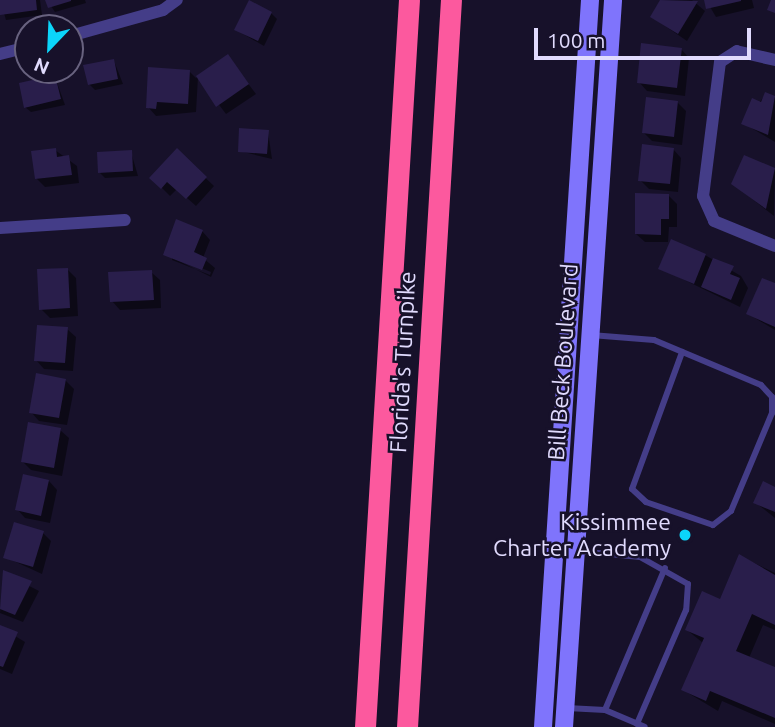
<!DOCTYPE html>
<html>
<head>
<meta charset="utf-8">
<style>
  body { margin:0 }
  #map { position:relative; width:775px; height:727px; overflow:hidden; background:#17112a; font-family:Ubuntu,sans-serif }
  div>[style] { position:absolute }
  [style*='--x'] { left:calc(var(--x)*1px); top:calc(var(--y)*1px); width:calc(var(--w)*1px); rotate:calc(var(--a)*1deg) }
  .shadow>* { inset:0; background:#0007 }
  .building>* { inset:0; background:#291e4b }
  .lane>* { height:6px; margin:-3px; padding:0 3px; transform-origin:3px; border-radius:3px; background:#443d88 }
  .street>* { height:12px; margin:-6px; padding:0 6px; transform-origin:6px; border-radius:6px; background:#443d88 }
  .secondary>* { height:18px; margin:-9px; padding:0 9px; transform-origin:9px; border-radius:9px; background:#7f74fc }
  .highway>* { height:21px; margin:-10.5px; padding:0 10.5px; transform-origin:10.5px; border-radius:10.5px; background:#fc599e }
  .dots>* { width:19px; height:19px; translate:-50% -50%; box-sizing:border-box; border:4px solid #17112a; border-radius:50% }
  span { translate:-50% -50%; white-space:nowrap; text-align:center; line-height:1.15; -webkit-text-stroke:5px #17112a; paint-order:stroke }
  .street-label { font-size:23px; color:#e1dbfe }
  .poi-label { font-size:23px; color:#e1dbfe }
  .right { translate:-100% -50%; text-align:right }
  .north { position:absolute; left:14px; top:14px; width:70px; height:70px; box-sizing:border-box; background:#17112a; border:2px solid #68627f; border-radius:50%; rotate:203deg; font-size:19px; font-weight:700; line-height:28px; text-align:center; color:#e1dbfe }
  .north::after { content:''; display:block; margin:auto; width:24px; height:32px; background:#0bd5fa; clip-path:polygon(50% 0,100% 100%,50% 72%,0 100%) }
  .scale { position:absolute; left:534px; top:28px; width:217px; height:32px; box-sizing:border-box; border:4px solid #e1dbfe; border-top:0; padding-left:9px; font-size:21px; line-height:24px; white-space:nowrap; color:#e1dbfe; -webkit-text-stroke:5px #17112a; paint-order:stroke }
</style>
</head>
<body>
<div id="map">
  <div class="shadow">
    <i style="clip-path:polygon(0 0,40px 0,42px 15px,6px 20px)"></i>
    <i style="clip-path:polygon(47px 0,85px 0,86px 3px,55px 12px)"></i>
    <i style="clip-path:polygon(662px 0,692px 0,705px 11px,687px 41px,652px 17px)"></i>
    <i style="clip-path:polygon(706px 0,752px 0,754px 8px,716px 17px)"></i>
    <i style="clip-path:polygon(271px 13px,277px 19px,264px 46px,236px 30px)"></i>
    <i style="clip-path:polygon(681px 49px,689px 58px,685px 96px,647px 91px,639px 82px)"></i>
    <i style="clip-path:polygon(228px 57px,256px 94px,226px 114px,198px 77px,196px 112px,156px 116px,148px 107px,189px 71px,196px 78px)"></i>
    <i style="clip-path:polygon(114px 61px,123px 84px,95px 90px,89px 84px)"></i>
    <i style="clip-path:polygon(55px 77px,65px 105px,31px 112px,25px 107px)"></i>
    <i style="clip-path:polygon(766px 94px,775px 98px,775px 142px,743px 123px)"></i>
    <i style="clip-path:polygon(677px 102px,686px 111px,682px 145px,652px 141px,643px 132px)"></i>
    <i style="clip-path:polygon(268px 132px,272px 159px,239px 151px)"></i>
    <i style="clip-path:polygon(673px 149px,681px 158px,678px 192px,649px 189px,640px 180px)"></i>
    <i style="clip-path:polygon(55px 150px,77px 166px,79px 183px,45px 187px,36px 178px)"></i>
    <i style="clip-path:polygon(177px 151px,214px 186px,196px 206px,177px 189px,170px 196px,152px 178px)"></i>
    <i style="clip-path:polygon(131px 152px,138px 176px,105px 178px,100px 173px)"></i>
    <i style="clip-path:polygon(745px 157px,775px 170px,774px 216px,733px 184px)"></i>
    <i style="clip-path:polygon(669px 196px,677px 204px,677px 227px,669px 227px,668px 242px,645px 242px,636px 234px)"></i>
    <i style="clip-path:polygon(evenodd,202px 231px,210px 240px,203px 258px,215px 268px,211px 277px,165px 254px,202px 231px,172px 256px,211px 272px,210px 275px,172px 260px,172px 256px)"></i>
    <i style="clip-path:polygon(705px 255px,741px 276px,748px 288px,740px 307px,660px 268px)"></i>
    <i style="clip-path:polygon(67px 269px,76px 278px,78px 316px,50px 318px,41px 309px)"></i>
    <i style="clip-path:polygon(151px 272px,160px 280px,161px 308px,120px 310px,112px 301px)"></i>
    <i style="clip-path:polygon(775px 285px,775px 330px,748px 314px)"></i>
    <i style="clip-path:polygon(67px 329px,76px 337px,73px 371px,44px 369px,36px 360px)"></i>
    <i style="clip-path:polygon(65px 380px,74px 389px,67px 425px,39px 421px,31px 412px)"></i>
    <i style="clip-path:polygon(60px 430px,69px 438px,62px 476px,31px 470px,23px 462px)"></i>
    <i style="clip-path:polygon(49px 481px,57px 490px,50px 523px,25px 518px,17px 509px)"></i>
    <i style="clip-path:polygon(775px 488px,775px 518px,755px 502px)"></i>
    <i style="clip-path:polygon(43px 533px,51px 541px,42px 574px,5px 557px)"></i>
    <i style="clip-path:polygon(740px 556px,775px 573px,775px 630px,763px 625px,749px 658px,775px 669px,775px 724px,722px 701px,718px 711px,683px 690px,703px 643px,687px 630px,721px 601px)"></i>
    <i style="clip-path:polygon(4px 573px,39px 591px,23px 622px,0 613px)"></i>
    <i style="clip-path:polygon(0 627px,25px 642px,12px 674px,0 669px)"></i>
  </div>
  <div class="building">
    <i style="clip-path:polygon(0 0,36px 0,37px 10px,0 15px)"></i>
    <i style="clip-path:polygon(45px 0,71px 0,71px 1px,48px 8px)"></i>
    <i style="clip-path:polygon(249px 0,272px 12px,258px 41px,234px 30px)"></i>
    <i style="clip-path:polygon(660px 0,698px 1px,678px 34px,650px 17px)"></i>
    <i style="clip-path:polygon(704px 0,741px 0,741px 1px,706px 9px)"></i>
    <i style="clip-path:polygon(771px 0,775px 0,775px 13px,767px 10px)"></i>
    <i style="clip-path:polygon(641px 43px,682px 48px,677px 88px,637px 83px)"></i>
    <i style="clip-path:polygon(228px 54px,249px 84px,216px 107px,196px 76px)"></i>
    <i style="clip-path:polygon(114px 59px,118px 79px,88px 85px,83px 65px)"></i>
    <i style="clip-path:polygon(148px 67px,190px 70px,188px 104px,157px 102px,156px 109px,146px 108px)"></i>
    <i style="clip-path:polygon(55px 75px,61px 99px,24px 108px,19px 83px)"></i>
    <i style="clip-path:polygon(765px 92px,775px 96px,768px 135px,741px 124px,752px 98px,761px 102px)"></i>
    <i style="clip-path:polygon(646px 97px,678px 101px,674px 137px,642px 133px)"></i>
    <i style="clip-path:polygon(239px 128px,269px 130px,267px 154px,238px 152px)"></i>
    <i style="clip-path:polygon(642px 144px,674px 148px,670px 184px,638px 181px)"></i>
    <i style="clip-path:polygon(56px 148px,57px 157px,69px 155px,72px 175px,35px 179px,31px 151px)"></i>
    <i style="clip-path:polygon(177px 148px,207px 177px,186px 199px,167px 182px,161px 189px,149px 178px)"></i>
    <i style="clip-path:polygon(132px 150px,133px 171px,98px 173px,97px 152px)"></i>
    <i style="clip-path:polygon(744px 155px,775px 168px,766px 209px,731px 184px)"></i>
    <i style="clip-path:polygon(635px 193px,669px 194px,669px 219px,661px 219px,661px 235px,635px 234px)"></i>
    <i style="clip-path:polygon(176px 219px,203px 230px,194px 252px,207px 258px,202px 270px,163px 255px)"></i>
    <i style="clip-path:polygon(671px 239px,706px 254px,694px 284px,658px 269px)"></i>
    <i style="clip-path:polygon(713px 258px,734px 266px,730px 274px,740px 278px,731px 300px,701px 287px)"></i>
    <i style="clip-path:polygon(68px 268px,70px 308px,39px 310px,37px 269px)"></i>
    <i style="clip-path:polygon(152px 270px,154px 300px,110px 302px,108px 272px)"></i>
    <i style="clip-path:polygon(762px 278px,775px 283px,775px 327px,746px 314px)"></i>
    <i style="clip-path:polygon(37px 325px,68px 327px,65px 363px,34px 361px)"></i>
    <i style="clip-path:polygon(36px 373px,66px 379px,59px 418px,29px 413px)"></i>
    <i style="clip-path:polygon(28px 422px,61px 428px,54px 468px,21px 462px)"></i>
    <i style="clip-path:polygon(23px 474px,49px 480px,41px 516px,15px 510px)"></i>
    <i style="clip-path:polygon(763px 481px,775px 487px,775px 512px,753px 503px)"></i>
    <i style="clip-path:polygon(14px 522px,44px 531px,33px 567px,3px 558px)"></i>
    <i style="clip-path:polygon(739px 554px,775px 575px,775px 625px,752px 614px,736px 651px,775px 667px,775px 718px,710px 691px,706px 701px,681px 690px,704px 638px,685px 630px,702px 591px,720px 599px)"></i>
    <i style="clip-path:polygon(3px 570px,32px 581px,15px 615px,0 609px)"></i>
    <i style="clip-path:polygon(0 625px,18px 632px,3px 667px,0 666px)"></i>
  </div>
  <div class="lane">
    <i style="--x:591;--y:335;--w:63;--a:4.5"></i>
    <i style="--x:654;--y:340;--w:116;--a:22.8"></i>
    <i style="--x:761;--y:385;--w:16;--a:47"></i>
    <i style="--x:772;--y:397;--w:16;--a:90"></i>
    <i style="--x:772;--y:413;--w:106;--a:112.7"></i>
    <i style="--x:731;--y:511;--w:23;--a:142"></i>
    <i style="--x:713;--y:525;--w:71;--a:-161.1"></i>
    <i style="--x:646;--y:502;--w:19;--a:-137"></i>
    <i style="--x:632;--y:489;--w:146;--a:-69.9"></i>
    <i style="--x:577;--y:551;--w:63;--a:5.4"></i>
    <i style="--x:640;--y:557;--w:55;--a:29.4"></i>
    <i style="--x:688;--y:584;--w:26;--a:94"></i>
    <i style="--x:686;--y:610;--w:124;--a:113.3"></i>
    <i style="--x:567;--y:708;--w:38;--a:3"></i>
    <i style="--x:605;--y:710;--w:43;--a:23"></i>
    <i style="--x:605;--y:710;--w:154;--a:-67.1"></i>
  </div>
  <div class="street">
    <i style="--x:70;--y:36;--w:97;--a:-15.6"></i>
    <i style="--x:163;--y:10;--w:17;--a:-36"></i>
    <i style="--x:0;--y:54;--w:29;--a:-14"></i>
    <i style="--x:775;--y:60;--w:39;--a:-167"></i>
    <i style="--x:737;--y:51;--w:20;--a:147"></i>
    <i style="--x:720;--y:62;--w:135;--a:97.2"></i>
    <i style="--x:703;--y:196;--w:27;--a:66"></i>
    <i style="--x:714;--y:221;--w:66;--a:22.3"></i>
    <i style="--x:0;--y:228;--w:125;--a:-3.7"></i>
  </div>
  <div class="secondary">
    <i style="--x:543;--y:727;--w:729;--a:-86.3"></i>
    <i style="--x:564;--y:727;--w:729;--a:-86.14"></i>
  </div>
  <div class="highway">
    <i style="--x:365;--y:727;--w:728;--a:-86.54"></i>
    <i style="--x:407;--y:727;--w:728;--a:-86.54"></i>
  </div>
  <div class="dots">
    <i style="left:685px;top:535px;background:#0bd5fa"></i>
  </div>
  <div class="street-label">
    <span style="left:403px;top:362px;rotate:-87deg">Florida's Turnpike</span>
    <span style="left:563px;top:362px;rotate:-86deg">Bill Beck Boulevard</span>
  </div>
  <div class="poi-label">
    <span class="right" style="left:671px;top:535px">Kissimmee<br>Charter Academy</span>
  </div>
  <div class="north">N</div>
  <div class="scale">100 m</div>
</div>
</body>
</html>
